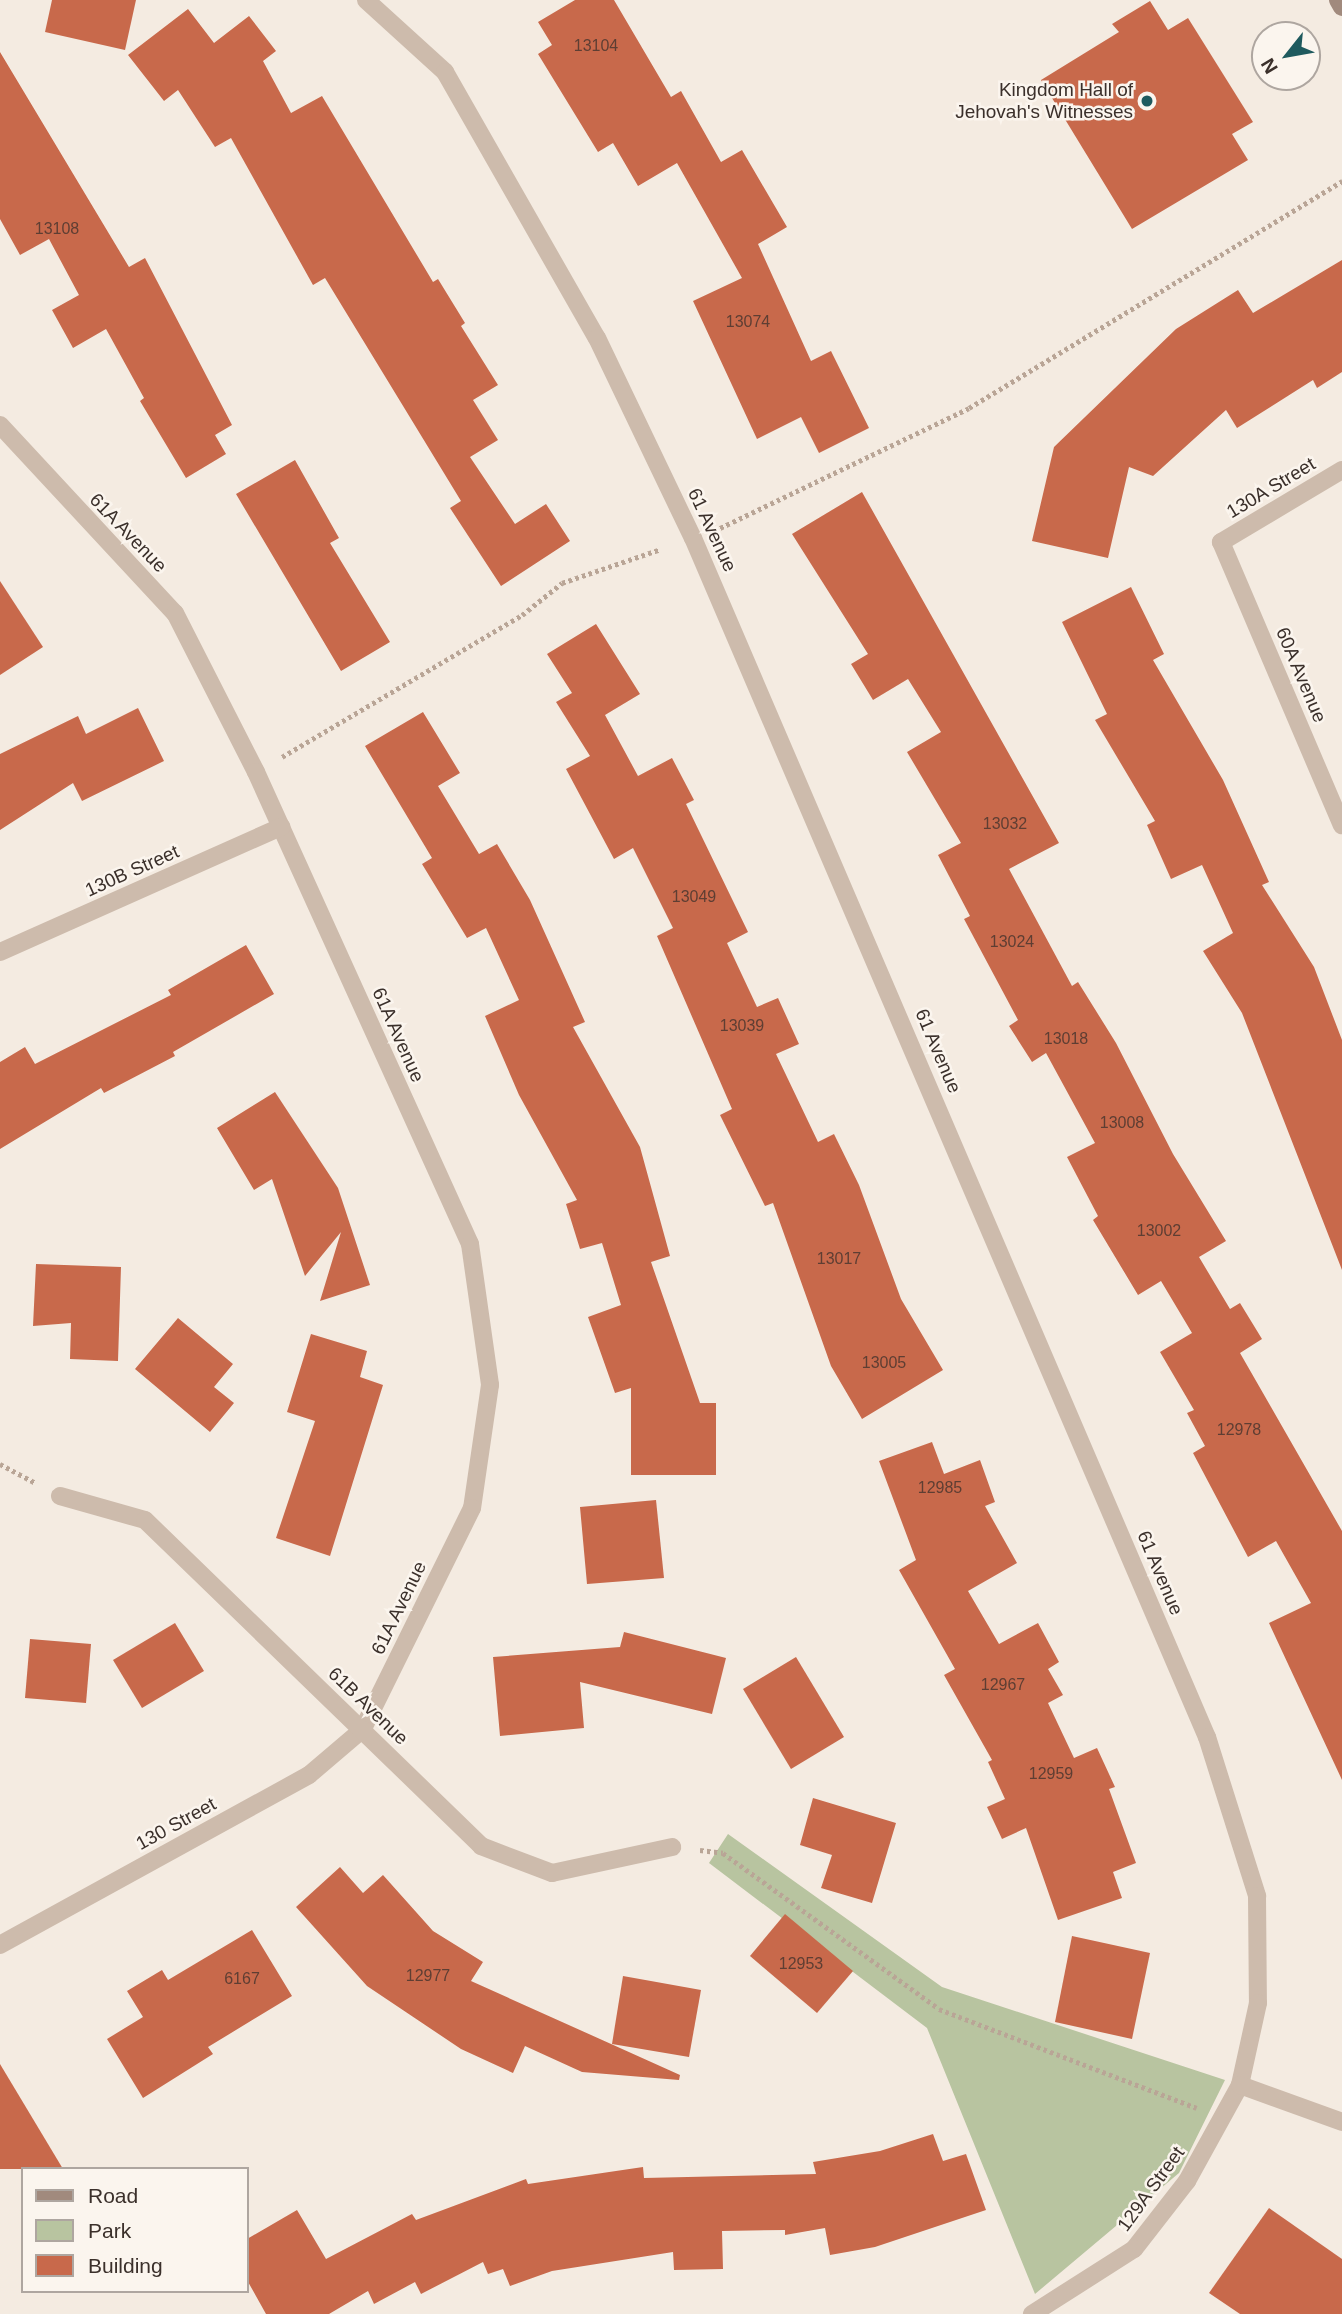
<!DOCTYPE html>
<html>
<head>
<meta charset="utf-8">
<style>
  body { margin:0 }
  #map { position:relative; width:1342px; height:2314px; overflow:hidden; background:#f4ebe1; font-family:Arial,sans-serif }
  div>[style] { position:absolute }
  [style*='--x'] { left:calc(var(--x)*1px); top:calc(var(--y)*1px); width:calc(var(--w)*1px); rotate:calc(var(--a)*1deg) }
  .green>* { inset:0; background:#b8c4a0 }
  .building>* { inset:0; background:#c8694b }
  .path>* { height:4.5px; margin-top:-2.25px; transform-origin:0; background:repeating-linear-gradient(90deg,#b9a596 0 3.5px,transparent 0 7px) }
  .street>* { height:18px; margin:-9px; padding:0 9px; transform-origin:9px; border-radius:9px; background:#cdbbac }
  .secondary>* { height:18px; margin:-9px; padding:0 9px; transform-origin:9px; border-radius:9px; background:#a18a7d }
  .dots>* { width:19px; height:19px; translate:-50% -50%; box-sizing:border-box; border:4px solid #fbf5ee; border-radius:50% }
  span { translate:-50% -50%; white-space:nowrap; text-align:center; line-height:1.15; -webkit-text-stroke:5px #fbf5ee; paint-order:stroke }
  .number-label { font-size:16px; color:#5e3e33 }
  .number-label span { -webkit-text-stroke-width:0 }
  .poi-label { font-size:19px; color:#3b302b }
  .right { translate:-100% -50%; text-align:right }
  .street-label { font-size:19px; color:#3b302b }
  .legend { position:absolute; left:21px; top:2167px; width:228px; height:126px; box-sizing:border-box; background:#fbf5ee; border:2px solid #aea6a0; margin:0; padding:9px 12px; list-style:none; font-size:21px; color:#3b302b }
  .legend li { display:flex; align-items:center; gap:14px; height:35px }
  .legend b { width:35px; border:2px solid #aea6a0 }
  .north { position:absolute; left:1251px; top:21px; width:70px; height:70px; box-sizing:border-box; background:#fbf5ee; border:2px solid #aea6a0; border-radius:50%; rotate:239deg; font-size:19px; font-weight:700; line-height:28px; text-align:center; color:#3b302b }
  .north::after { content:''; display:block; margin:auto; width:24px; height:32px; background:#1f5a5e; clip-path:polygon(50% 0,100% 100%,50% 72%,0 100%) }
</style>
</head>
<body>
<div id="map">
  <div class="green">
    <i style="clip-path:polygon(728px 1834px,942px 1987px,1225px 2080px,1179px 2173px,1035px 2294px,927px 2028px,709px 1863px)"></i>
  </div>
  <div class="building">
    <i style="clip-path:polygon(52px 0,136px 0,125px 50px,45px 32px)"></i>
    <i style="clip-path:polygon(575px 0,614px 0,671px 97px,681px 91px,721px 162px,742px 150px,787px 227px,758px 244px,811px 361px,831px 351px,869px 428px,819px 453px,801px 417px,757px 439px,693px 301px,742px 278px,677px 163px,638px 186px,613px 143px,598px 152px,538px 54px,552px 45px,538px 22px)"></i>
    <i style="clip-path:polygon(1150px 1px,1168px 30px,1188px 18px,1253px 122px,1232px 134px,1248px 160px,1132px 229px,1041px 80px,1119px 32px,1112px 24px)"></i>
    <i style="clip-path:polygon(188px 9px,214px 43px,249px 16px,276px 51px,263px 61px,291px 113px,322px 96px,433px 282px,438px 279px,465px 323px,461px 326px,498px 385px,473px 400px,498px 440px,470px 457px,515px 524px,546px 504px,570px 541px,501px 586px,450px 508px,461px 501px,325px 278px,313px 285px,231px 138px,215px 147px,178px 90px,164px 101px,128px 55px)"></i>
    <i style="clip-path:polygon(0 52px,129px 267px,145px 258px,232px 425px,215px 435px,226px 454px,186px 478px,140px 401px,144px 398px,106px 329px,73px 348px,52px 310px,79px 295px,49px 239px,20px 255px,0 219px)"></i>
    <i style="clip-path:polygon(1342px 260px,1342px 372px,1317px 388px,1313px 380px,1237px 428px,1226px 410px,1153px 476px,1129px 467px,1108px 558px,1032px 541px,1054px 447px,1176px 329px,1238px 290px,1253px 313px)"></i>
    <i style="clip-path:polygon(295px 460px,339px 538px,330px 543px,390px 642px,341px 671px,236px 494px)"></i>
    <i style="clip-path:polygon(862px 492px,1059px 843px,1009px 869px,1072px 986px,1078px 982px,1116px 1043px,1173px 1154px,1226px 1241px,1199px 1257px,1230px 1309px,1240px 1303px,1262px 1339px,1240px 1353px,1342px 1531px,1342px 1780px,1269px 1623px,1311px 1603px,1276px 1541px,1248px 1557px,1193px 1453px,1205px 1446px,1187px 1413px,1194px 1410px,1160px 1352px,1192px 1333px,1161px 1281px,1138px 1295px,1093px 1220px,1098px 1216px,1067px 1157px,1095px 1143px,1046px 1053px,1032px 1062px,1009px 1026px,1018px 1020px,964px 919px,970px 916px,938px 855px,961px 843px,907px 752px,941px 732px,908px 679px,873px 700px,851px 664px,868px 654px,792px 534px)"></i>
    <i style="clip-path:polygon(0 581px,43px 647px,0 675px)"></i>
    <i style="clip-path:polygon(1131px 587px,1164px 654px,1153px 660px,1223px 780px,1269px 882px,1262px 885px,1314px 967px,1342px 1040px,1342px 1270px,1242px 1013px,1203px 951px,1233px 933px,1202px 865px,1171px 879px,1147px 825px,1155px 821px,1095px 720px,1107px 714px,1062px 622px)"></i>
    <i style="clip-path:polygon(596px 624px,640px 694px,605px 715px,638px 776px,672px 758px,694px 800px,686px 804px,748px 932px,727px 943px,757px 1007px,778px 998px,799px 1044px,776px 1054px,818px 1142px,834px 1134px,859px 1185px,901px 1299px,943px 1370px,862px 1419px,831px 1366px,773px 1203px,765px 1206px,720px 1115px,732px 1109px,657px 936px,673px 928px,633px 848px,614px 859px,566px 769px,590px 756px,556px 702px,572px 693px,547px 654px)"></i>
    <i style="clip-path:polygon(138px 708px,164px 761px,82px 801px,73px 783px,0 830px,0 754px,78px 716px,86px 734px)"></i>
    <i style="clip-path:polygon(423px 712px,460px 773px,438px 786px,479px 854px,497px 844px,530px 900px,585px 1022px,573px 1027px,640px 1147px,670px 1256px,651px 1262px,700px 1403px,716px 1403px,716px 1475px,631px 1475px,631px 1388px,615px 1393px,588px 1317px,621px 1305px,602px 1243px,580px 1249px,566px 1204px,577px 1200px,519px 1095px,485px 1016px,519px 1000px,486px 928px,467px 938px,422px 864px,432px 858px,365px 746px)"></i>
    <i style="clip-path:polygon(246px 945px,274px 994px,173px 1052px,175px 1056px,104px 1093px,101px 1088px,0 1149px,0 1062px,25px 1047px,35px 1064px,171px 995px,168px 990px)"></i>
    <i style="clip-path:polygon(275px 1092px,338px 1188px,370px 1285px,320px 1301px,341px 1232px,305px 1276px,272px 1179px,254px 1190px,217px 1128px)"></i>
    <i style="clip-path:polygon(36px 1264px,121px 1267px,118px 1361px,70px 1359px,71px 1323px,33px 1326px)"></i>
    <i style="clip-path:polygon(178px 1318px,233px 1364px,214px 1387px,234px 1403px,210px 1432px,135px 1369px)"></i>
    <i style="clip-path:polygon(311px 1334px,367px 1351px,360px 1377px,383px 1385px,330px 1556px,276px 1538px,315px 1421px,287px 1412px)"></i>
    <i style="clip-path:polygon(932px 1442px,944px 1474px,980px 1460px,995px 1502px,985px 1506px,1017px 1563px,968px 1591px,999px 1644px,1038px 1623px,1059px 1662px,1048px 1669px,1063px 1695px,1048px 1703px,1074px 1758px,1097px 1748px,1115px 1787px,1109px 1789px,1136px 1863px,1113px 1872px,1122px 1898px,1058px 1920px,1026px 1828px,1002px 1839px,987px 1807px,1005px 1799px,988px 1762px,992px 1760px,944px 1675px,955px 1669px,899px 1570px,916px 1560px,879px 1461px)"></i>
    <i style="clip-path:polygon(656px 1500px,664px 1578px,587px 1584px,580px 1507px)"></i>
    <i style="clip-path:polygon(175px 1623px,204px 1671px,142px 1708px,113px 1660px)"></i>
    <i style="clip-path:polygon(624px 1632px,726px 1658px,712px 1714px,580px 1682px,584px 1728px,500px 1736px,493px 1657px,620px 1647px)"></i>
    <i style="clip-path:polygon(30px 1639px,91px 1644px,86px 1703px,25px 1698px)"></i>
    <i style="clip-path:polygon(796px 1657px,844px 1737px,791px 1769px,743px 1689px)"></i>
    <i style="clip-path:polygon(813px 1798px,896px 1823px,872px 1903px,821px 1888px,832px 1855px,800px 1845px)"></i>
    <i style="clip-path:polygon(340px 1867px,363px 1893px,383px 1875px,433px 1931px,483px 1962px,471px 1981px,680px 2075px,679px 2080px,582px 2072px,525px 2046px,513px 2073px,461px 2049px,367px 1986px,296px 1907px)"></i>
    <i style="clip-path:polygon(785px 1914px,853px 1971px,817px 2013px,750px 1956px)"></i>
    <i style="clip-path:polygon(252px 1930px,292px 1996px,208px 2047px,213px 2054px,143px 2098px,107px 2039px,143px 2017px,127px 1991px,162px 1970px,168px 1980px)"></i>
    <i style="clip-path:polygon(1072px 1936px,1150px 1953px,1132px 2039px,1055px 2022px)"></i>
    <i style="clip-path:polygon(623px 1976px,701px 1990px,689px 2057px,612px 2044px)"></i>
    <i style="clip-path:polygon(0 2064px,63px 2169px,0 2169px)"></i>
    <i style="clip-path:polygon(933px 2134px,943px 2161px,966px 2154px,986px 2210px,875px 2247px,830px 2255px,825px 2228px,785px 2235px,785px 2230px,722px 2231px,723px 2269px,674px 2270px,673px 2252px,552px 2271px,510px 2286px,503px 2269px,488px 2274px,483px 2262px,421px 2294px,415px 2282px,374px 2304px,368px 2291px,329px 2314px,266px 2314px,247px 2280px,247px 2239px,297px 2210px,326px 2259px,412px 2214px,416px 2220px,526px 2179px,528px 2184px,643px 2167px,644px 2178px,816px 2174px,813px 2162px,880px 2151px)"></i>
    <i style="clip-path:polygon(1269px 2208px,1342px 2259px,1342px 2314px,1240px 2314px,1209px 2293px)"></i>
  </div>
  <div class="path">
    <i style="--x:720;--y:528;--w:276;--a:-25.7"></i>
    <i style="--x:969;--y:408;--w:437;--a:-31.3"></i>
    <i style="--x:282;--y:757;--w:279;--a:-30.6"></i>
    <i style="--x:522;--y:615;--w:51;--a:-38.7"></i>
    <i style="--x:562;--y:583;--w:102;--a:-19"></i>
    <i style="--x:0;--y:1464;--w:40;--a:28"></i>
    <i style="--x:700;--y:1850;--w:23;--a:7"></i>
    <i style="--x:723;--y:1853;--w:266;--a:35.8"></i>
    <i style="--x:939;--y:2009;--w:276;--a:21"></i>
  </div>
  <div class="street">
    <i style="--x:366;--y:0;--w:107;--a:42.3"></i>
    <i style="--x:445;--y:72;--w:306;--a:60.3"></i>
    <i style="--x:597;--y:338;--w:222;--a:64.4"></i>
    <i style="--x:693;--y:538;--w:1305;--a:66.8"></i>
    <i style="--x:1207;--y:1737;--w:167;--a:72.5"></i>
    <i style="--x:1257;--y:1896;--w:107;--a:89.5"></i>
    <i style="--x:1258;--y:2003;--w:84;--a:102.4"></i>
    <i style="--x:1240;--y:2085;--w:110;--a:118.9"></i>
    <i style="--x:1187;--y:2181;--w:86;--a:127.9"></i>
    <i style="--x:1134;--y:2249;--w:121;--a:147.5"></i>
    <i style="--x:0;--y:425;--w:257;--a:47.1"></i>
    <i style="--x:175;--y:613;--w:178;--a:63"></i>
    <i style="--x:256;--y:772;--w:518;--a:65.61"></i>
    <i style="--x:470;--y:1244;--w:142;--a:81.9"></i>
    <i style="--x:490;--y:1385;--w:124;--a:98.3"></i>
    <i style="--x:472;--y:1508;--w:246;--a:116.3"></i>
    <i style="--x:363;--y:1729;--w:71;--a:139.6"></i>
    <i style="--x:309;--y:1775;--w:353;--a:151.2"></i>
    <i style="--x:1342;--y:470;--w:141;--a:149.2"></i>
    <i style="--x:1221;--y:542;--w:308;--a:66.9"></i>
    <i style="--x:0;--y:952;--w:308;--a:-24"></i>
    <i style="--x:60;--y:1496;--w:88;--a:15.8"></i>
    <i style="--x:145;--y:1520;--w:468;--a:44.1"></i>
    <i style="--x:481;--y:1846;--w:76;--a:20.8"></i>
    <i style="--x:552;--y:1873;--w:123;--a:-12.2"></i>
    <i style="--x:1240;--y:2085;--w:109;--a:19.9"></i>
  </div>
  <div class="secondary">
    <i style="--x:1338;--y:0;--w:8;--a:60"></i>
  </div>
  <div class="dots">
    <i style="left:1147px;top:101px;background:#1f5a5e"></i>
  </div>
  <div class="number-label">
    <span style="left:596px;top:46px">13104</span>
    <span style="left:57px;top:229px">13108</span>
    <span style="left:748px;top:322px">13074</span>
    <span style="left:1005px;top:824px">13032</span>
    <span style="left:694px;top:897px">13049</span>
    <span style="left:1012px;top:942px">13024</span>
    <span style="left:742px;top:1026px">13039</span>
    <span style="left:1066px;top:1039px">13018</span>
    <span style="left:1122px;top:1123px">13008</span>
    <span style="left:1159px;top:1231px">13002</span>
    <span style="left:839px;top:1259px">13017</span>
    <span style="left:884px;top:1363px">13005</span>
    <span style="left:1239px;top:1430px">12978</span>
    <span style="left:940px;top:1488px">12985</span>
    <span style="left:1003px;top:1685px">12967</span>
    <span style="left:1051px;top:1774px">12959</span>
    <span style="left:801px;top:1964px">12953</span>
    <span style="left:428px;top:1976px">12977</span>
    <span style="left:242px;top:1979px">6167</span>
  </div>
  <div class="poi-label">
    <span class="right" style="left:1133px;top:101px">Kingdom Hall of<br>Jehovah's Witnesses</span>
  </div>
  <div class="street-label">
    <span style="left:1271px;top:488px;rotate:-31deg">130A Street</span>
    <span style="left:712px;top:530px;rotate:65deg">61 Avenue</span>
    <span style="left:128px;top:533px;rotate:46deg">61A Avenue</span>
    <span style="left:1301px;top:675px;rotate:67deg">60A Avenue</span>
    <span style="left:132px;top:871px;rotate:-24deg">130B Street</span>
    <span style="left:398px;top:1035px;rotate:66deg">61A Avenue</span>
    <span style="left:938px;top:1051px;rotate:67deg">61 Avenue</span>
    <span style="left:1160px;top:1573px;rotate:67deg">61 Avenue</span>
    <span style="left:399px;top:1608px;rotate:-64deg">61A Avenue</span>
    <span style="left:368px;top:1706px;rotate:44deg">61B Avenue</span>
    <span style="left:176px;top:1824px;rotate:-29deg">130 Street</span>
    <span style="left:1151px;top:2189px;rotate:-54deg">129A Street</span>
  </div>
  <ul class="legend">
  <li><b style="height:9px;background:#a18a7d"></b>Road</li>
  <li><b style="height:19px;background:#b8c4a0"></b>Park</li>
  <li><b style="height:19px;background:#c8694b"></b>Building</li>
  </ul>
  <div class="north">N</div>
</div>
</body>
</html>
